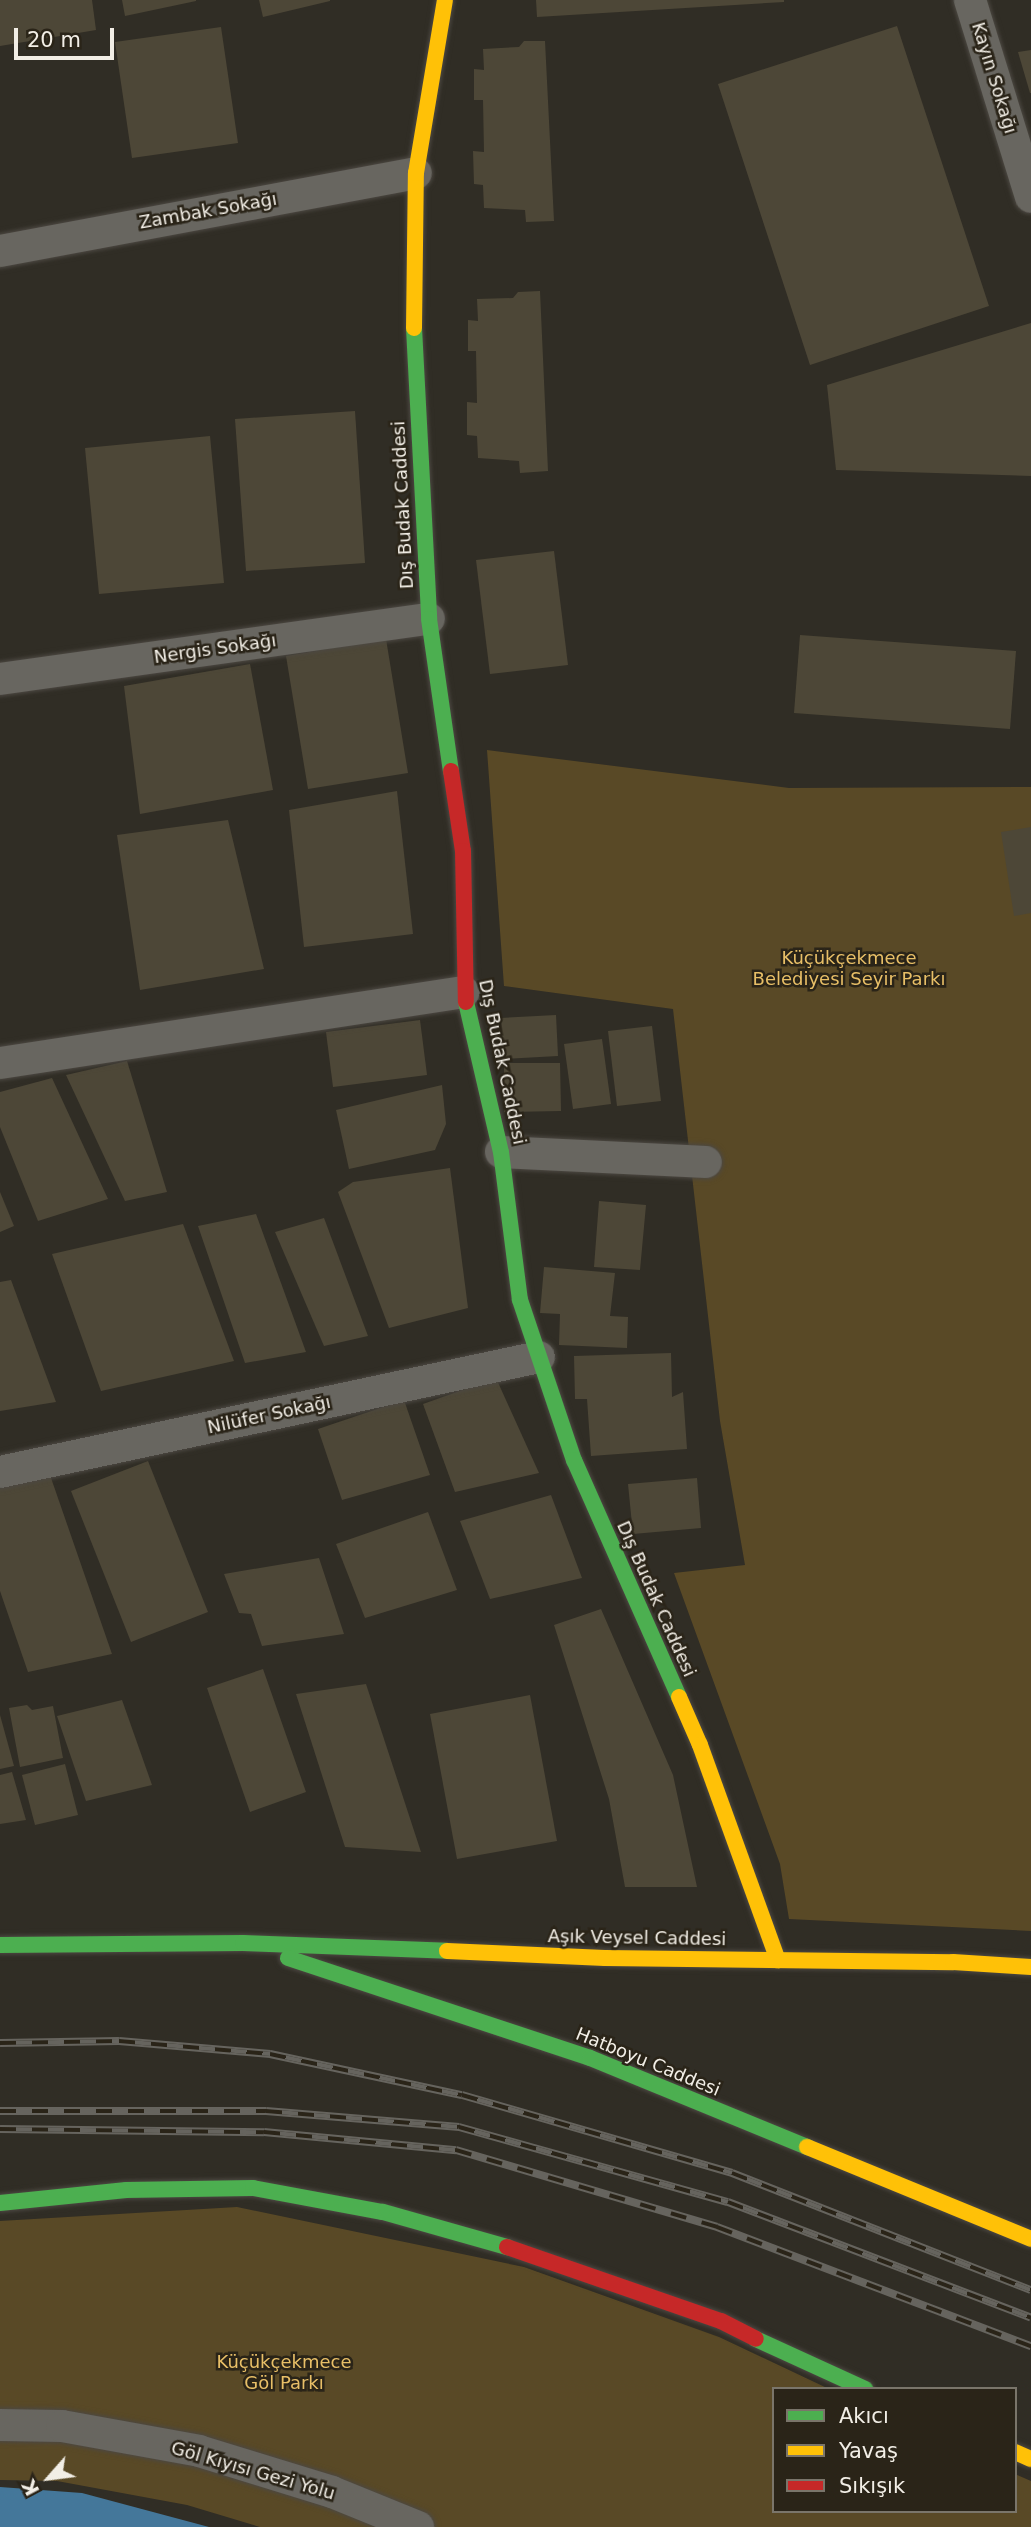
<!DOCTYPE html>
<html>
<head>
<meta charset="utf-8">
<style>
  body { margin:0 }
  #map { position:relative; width:1031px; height:2527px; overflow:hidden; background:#302d25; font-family:"DejaVu Sans",sans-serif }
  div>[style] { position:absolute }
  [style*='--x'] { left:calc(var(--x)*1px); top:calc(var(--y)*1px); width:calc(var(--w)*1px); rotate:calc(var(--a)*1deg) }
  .green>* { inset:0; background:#594926 }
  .water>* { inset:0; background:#44779a }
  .building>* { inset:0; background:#4d4737 }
  .roads { filter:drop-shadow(0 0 2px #4c4842) drop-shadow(0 0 2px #4c4842) }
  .street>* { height:32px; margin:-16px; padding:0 16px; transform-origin:16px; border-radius:16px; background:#686660 }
  .fast>* { height:16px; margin:-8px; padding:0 8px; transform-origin:8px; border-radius:8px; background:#4caf50 }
  .slow>* { height:16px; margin:-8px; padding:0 8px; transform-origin:8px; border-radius:8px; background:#ffc107 }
  .jam>* { height:16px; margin:-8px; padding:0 8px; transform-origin:8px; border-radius:8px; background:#c62828 }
  .rail>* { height:8px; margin-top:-4px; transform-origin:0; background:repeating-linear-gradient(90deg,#2a2418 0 16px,#66645e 0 32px); box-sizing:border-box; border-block:2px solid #66645e }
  span { translate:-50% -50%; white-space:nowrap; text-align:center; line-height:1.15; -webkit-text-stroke:5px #2a2418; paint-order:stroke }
  .street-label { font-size:18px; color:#f2eee6 }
  .park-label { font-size:18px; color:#e8bf67 }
  .legend { position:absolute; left:772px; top:2387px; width:245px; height:126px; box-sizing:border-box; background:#2a2418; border:2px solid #7a756a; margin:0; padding:9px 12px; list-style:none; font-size:21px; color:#f2eee6 }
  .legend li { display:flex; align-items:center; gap:14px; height:35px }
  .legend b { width:35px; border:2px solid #7a756a }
  .north { position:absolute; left:14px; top:2443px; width:70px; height:70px; -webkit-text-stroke:5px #2a2418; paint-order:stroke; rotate:242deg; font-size:19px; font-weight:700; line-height:28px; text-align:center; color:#f2eee6 }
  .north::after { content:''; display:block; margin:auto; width:24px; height:32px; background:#f2eee6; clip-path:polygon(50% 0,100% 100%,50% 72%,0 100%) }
  .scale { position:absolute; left:14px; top:28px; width:100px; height:32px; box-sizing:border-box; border:4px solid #f2eee6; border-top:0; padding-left:9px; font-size:21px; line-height:24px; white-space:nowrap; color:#f2eee6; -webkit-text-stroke:5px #2a2418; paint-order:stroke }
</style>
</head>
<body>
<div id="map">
  <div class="green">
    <i style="clip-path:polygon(487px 750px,789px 788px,1031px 787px,1031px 1931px,789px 1919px,780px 1864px,674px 1573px,745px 1565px,720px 1421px,673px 1009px,504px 986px)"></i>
    <i style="clip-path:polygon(237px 2207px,524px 2267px,719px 2337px,829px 2389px,774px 2389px,774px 2511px,1015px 2511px,1015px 2474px,1031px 2481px,1031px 2527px,260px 2527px,187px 2505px,57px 2481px,0 2480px,0 2221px)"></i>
  </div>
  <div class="water">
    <i style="clip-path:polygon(0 2487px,82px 2493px,209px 2527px,0 2527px)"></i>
  </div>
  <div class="building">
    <i style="clip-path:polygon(0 0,92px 0,96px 30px,0 46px)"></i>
    <i style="clip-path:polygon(122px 0,196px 0,196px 1px,125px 16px)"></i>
    <i style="clip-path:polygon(259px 0,330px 0,330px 1px,263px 17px)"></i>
    <i style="clip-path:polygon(536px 0,784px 0,784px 2px,537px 17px)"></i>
    <i style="clip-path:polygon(897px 26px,989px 306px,810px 365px,718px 84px)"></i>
    <i style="clip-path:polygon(221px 27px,238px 143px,132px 158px,115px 42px)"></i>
    <i style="clip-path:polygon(524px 41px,545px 41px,554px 221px,526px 222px,525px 210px,484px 208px,483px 185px,474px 184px,473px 151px,484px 152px,483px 100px,474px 100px,474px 69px,484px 70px,483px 49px,519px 47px)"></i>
    <i style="clip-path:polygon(1031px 50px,1031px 93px,1030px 93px,1018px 52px)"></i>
    <i style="clip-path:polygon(540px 291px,548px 471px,520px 473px,519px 461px,478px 458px,477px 436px,467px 435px,467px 402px,477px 403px,476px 351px,468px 351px,468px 320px,478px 321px,477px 299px,513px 298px,518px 292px)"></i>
    <i style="clip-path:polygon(1031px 323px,1031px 476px,836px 470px,827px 385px)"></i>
    <i style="clip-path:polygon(355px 411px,365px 563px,246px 571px,235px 419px)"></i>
    <i style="clip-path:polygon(210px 436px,224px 583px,99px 594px,85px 448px)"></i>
    <i style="clip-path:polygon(554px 551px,568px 665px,490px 674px,476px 560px)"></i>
    <i style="clip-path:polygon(800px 635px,1016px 651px,1010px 729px,794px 713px)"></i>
    <i style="clip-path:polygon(386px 639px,408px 773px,308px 789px,286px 656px)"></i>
    <i style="clip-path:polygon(250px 664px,273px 790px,140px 814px,124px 686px)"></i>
    <i style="clip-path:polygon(397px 791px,413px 934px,304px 947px,289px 810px)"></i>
    <i style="clip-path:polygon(228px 820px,264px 969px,140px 990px,117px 835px)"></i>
    <i style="clip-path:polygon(1031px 827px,1031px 913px,1014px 916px,1001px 832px)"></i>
    <i style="clip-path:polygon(556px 1015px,558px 1056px,503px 1059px,501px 1018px)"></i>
    <i style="clip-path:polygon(420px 1020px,427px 1075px,333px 1087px,326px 1032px)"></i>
    <i style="clip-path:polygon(652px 1026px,661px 1101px,617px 1106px,608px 1031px)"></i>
    <i style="clip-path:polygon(602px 1039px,611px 1104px,573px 1109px,564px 1044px)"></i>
    <i style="clip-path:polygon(127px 1061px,167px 1192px,125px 1201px,66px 1075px)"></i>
    <i style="clip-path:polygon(504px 1063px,560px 1063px,561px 1111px,504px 1112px)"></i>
    <i style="clip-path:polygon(52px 1078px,108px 1199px,38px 1221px,0 1127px,0 1092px)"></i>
    <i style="clip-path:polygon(442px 1085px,446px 1124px,435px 1150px,349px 1169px,336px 1110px)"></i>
    <i style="clip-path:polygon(450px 1168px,468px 1308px,389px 1328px,338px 1192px,353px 1182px)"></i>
    <i style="clip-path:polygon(0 1192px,14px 1226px,0 1232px)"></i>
    <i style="clip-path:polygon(599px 1201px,646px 1205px,640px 1270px,594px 1267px)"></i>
    <i style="clip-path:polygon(256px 1214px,306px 1352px,245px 1363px,198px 1226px)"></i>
    <i style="clip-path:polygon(324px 1218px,368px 1336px,324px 1346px,275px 1232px)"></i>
    <i style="clip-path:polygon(183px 1224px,234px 1361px,101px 1391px,52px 1254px)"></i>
    <i style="clip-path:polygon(544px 1267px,615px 1273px,610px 1316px,628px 1317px,627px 1348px,559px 1345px,560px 1314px,540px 1313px)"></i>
    <i style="clip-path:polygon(11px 1280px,56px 1402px,0 1411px,0 1282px)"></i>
    <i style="clip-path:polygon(671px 1353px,672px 1397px,683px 1392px,687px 1449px,591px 1456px,587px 1399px,575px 1399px,574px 1356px)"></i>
    <i style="clip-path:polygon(496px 1378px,539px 1473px,455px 1492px,423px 1404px)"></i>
    <i style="clip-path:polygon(404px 1400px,430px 1475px,342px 1500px,318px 1429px)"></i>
    <i style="clip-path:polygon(148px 1461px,208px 1612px,131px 1642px,71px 1491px)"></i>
    <i style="clip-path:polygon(50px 1475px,112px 1654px,28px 1672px,0 1591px,0 1488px)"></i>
    <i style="clip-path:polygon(697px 1478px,701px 1528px,633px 1534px,628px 1484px)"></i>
    <i style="clip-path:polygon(551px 1495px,582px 1578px,490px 1599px,460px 1521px)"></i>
    <i style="clip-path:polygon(428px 1512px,457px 1590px,365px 1618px,336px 1544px)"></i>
    <i style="clip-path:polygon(319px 1558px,344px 1634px,262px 1646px,251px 1614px,239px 1613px,224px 1574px)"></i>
    <i style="clip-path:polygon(601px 1609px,673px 1775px,697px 1887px,625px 1887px,609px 1799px,554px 1625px)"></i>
    <i style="clip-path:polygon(263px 1669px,306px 1792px,250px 1812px,207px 1688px)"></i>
    <i style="clip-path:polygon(366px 1684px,421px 1852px,345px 1847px,296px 1694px)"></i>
    <i style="clip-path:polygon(530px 1695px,557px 1841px,457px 1859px,430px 1714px)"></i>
    <i style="clip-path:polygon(122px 1700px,152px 1785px,86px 1801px,57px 1716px)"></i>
    <i style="clip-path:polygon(27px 1705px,32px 1710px,53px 1706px,63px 1758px,20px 1767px,9px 1708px)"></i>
    <i style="clip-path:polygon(0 1715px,14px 1766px,0 1769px)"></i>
    <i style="clip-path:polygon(65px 1764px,78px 1815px,35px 1825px,22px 1775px)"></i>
    <i style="clip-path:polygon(12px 1772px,26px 1820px,0 1824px,0 1775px)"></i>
  </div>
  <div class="roads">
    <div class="street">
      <i style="--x:970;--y:0;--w:206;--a:72.8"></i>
      <i style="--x:0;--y:251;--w:423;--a:-10.6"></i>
      <i style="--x:0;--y:679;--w:433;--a:-8"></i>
      <i style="--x:0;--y:1063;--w:469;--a:-8.7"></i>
      <i style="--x:501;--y:1152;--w:205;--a:2.8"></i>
      <i style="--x:0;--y:1472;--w:551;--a:-12.04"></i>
      <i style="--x:0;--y:2425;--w:62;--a:0.9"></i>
      <i style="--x:62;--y:2426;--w:139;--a:10.3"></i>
      <i style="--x:199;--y:2451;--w:139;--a:17.1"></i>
      <i style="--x:332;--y:2492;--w:93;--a:22.1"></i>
    </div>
    <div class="fast">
      <i style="--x:414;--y:328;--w:291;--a:87"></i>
      <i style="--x:429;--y:619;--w:154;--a:81.8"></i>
      <i style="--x:466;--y:1002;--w:154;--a:76.9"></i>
      <i style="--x:501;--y:1152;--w:149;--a:82.7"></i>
      <i style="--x:520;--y:1300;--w:169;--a:71.4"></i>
      <i style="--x:574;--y:1460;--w:259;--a:66.1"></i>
      <i style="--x:0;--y:1945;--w:243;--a:-0.5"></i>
      <i style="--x:243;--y:1943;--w:204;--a:2.2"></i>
      <i style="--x:288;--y:1958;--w:318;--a:18.3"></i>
      <i style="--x:590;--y:2058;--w:235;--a:22.3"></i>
      <i style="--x:0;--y:2203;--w:127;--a:-5.9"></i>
      <i style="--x:126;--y:2190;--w:127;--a:-0.9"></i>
      <i style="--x:253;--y:2188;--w:132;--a:10.5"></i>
      <i style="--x:383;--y:2212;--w:129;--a:15.8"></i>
      <i style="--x:756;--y:2339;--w:120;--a:24.6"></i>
    </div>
    <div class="slow">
      <i style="--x:414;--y:328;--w:155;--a:-89.3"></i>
      <i style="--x:416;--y:173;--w:175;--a:-80.5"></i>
      <i style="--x:679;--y:1697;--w:52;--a:66.4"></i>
      <i style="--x:700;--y:1745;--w:229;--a:70.1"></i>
      <i style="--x:447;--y:1951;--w:158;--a:2.5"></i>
      <i style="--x:605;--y:1958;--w:348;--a:0.7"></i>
      <i style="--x:953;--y:1962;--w:78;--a:3.7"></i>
      <i style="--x:807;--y:2147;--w:242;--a:22.3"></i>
      <i style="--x:1015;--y:2452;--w:17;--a:24"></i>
    </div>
    <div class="jam">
      <i style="--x:451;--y:771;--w:81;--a:81.5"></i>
      <i style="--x:463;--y:851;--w:151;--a:88.9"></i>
      <i style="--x:507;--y:2247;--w:226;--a:19.1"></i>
      <i style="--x:721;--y:2321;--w:39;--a:27"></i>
    </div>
  </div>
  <div class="rail">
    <i style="--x:0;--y:2043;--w:119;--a:-1"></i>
    <i style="--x:119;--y:2041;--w:152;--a:4.9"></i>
    <i style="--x:270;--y:2054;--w:196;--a:12.1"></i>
    <i style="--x:462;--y:2095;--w:281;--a:16.1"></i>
    <i style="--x:732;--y:2173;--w:321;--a:21.4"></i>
    <i style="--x:0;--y:2111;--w:266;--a:0"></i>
    <i style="--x:266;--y:2111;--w:194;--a:4.7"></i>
    <i style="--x:459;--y:2127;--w:279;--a:15.6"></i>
    <i style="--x:728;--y:2202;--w:324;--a:20.9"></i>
    <i style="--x:0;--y:2129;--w:264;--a:0.7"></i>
    <i style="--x:264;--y:2132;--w:193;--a:5.4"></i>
    <i style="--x:456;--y:2150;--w:272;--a:16.4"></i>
    <i style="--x:717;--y:2227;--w:336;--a:20.8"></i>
  </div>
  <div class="street-label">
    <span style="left:994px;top:78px;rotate:73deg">Kayın Sokağı</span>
    <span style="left:208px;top:211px;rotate:-10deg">Zambak Sokağı</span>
    <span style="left:403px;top:505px;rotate:-93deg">Dış Budak Caddesi</span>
    <span style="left:215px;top:649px;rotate:-8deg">Nergis Sokağı</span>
    <span style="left:502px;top:1062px;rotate:78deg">Dış Budak Caddesi</span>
    <span style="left:269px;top:1415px;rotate:-12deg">Nilüfer Sokağı</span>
    <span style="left:656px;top:1599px;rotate:66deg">Dış Budak Caddesi</span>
    <span style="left:637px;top:1938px;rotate:1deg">Aşık Veysel Caddesi</span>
    <span style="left:648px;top:2062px;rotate:22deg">Hatboyu Caddesi</span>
    <span style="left:253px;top:2471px;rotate:16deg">Göl Kıyısı Gezi Yolu</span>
  </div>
  <div class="park-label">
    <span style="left:849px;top:969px">Küçükçekmece<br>Belediyesi Seyir Parkı</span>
    <span style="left:284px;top:2373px">Küçükçekmece<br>Göl Parkı</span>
  </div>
  <ul class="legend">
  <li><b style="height:9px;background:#4caf50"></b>Akıcı</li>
  <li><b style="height:9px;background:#ffc107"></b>Yavaş</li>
  <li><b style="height:9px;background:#c62828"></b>Sıkışık</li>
  </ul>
  <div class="north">K</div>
  <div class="scale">20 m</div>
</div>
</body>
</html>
